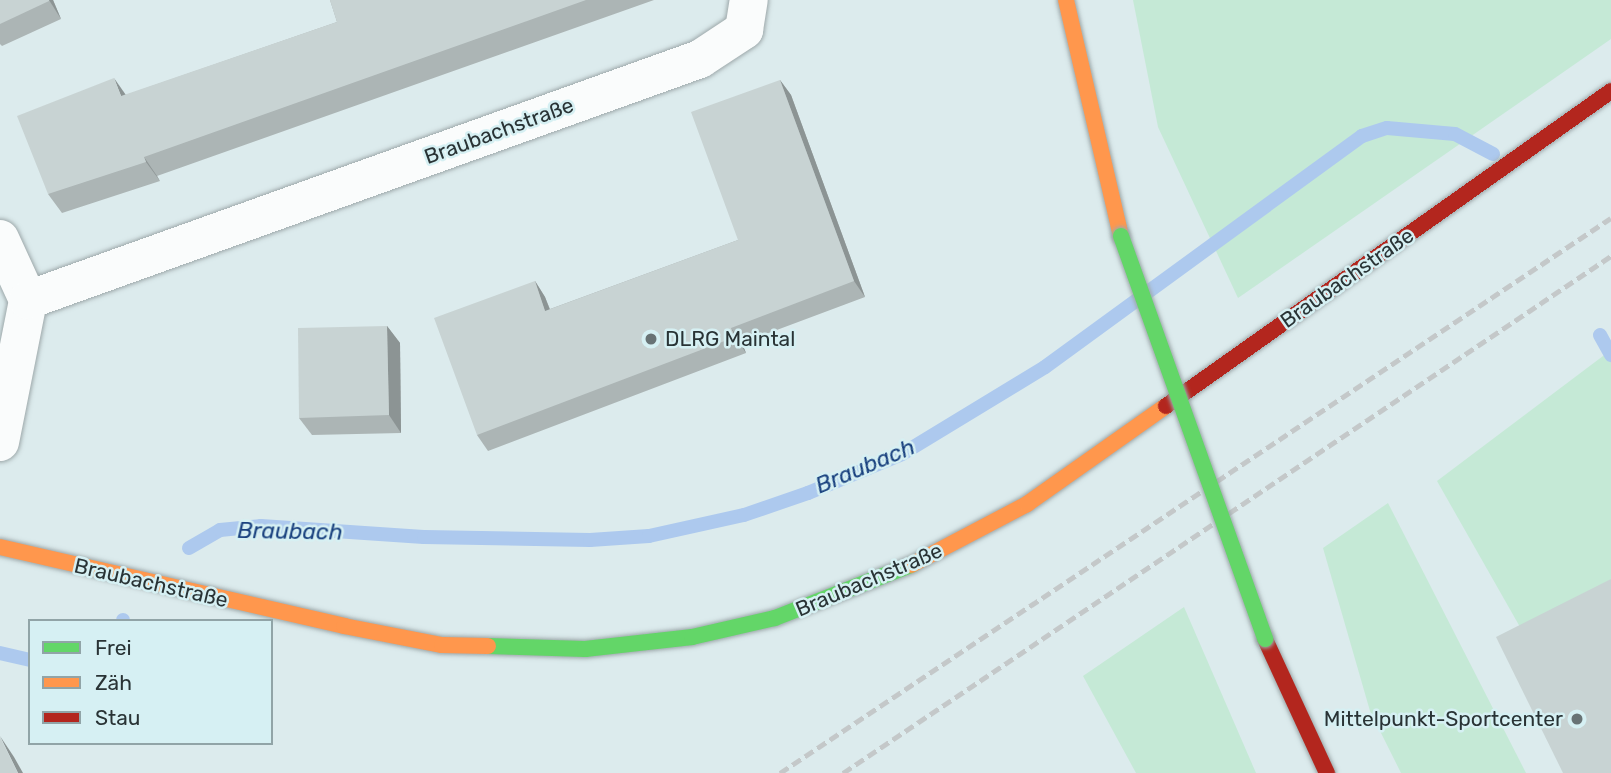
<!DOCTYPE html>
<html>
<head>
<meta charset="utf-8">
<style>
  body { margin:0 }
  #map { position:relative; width:1611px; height:773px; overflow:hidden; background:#dcebed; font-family:Rubik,sans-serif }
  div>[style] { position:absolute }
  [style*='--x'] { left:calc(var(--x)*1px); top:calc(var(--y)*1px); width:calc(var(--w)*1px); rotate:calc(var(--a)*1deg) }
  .green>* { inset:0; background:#c5e9d6 }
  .stream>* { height:14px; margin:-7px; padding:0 7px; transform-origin:7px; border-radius:7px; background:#adc9ee }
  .roads { filter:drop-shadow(0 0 2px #9da8aa) drop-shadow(0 0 2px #9da8aa) }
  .street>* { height:38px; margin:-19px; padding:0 19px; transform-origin:19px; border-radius:19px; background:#fafcfc }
  .fast>* { height:16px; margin:-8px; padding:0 8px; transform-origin:8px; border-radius:8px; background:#63d668 }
  .slow>* { height:16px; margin:-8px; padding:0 8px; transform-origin:8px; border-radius:8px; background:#ff974d }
  .jam>* { height:16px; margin:-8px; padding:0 8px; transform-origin:8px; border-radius:8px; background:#b3261e }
  .rail>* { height:5px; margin-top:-2.5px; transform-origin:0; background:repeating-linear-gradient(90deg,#c4c8c9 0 10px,transparent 0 15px) }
  .bridges { filter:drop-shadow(0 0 2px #9da8aa) drop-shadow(0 0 2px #9da8aa) }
  .fast-bridge>* { height:16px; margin:-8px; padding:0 8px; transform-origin:8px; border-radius:8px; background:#63d668 }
  .wall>* { inset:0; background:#acb5b5 }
  .shaded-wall>* { inset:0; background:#8c9494 }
  .building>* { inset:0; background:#c8d3d3 }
  .dots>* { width:19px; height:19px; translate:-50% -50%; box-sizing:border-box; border:4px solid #d6f0f3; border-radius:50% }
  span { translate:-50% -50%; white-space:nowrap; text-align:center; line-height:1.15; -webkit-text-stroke:5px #d6f0f3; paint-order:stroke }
  .street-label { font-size:21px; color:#293335 }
  .poi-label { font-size:21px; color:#293335 }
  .left { translate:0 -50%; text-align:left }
  .right { translate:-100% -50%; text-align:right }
  .water-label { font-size:23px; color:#18407e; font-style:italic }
  .legend { position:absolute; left:28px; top:619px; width:245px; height:126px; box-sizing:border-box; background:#d6f0f3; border:2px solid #91a4a7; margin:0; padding:9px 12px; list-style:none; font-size:21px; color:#293335 }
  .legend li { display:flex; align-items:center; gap:14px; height:35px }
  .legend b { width:35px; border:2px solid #91a4a7 }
</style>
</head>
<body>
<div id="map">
  <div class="green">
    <i style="clip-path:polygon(1133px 0,1611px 0,1611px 39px,1238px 298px,1158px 127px)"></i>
    <i style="clip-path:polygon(1611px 350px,1611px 596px,1524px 634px,1437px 481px)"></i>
    <i style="clip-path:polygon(1388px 503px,1526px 773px,1401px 773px,1370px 711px,1323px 548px)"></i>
    <i style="clip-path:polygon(1184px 607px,1256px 773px,1136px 773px,1083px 676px)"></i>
  </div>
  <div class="stream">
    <i style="--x:1600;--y:335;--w:23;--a:61"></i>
    <i style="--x:189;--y:548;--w:36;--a:-30"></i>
    <i style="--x:220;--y:530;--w:41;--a:-5.6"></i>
    <i style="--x:261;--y:526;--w:163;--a:3.9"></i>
    <i style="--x:424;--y:537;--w:166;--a:1"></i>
    <i style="--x:590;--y:540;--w:59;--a:-3.9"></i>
    <i style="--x:649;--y:536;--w:97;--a:-12.5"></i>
    <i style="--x:744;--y:515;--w:68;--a:-19"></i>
    <i style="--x:808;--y:493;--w:102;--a:-22.5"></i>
    <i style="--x:902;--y:454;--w:167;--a:-31.3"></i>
    <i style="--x:1045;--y:367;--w:392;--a:-36.1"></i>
    <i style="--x:1362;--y:136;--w:26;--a:-18"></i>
    <i style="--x:1387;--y:128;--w:68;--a:5"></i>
    <i style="--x:1455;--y:134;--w:43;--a:27.8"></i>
    <i style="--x:123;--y:621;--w:1;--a:-90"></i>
    <i style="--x:0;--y:653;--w:31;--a:13"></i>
  </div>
  <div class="roads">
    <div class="street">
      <i style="--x:0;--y:239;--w:67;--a:65.3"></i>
      <i style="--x:0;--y:442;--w:145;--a:-78.8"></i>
      <i style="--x:28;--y:300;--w:714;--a:-19.73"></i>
      <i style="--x:700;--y:59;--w:53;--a:-33.4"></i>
      <i style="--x:744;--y:30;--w:30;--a:-81"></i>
    </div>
    <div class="fast">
      <i style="--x:488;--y:646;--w:97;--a:1.8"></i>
      <i style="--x:585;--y:649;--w:108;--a:-6.4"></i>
      <i style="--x:692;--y:637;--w:85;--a:-12.9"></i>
      <i style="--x:775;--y:618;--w:146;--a:-21.3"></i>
    </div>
    <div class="slow">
      <i style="--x:1066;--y:0;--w:242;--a:76.9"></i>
      <i style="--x:0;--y:547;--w:353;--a:12.9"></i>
      <i style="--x:344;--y:626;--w:100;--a:11"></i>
      <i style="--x:442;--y:645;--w:46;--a:1.2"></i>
      <i style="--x:911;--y:565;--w:131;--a:-27.7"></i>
      <i style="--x:1027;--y:504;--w:170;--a:-35.2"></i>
    </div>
    <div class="jam">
      <i style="--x:1166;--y:406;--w:545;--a:-35.29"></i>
      <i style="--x:1265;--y:639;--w:148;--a:65.2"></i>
    </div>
  </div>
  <div class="rail">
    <i style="--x:780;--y:773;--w:999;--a:-33.74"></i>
    <i style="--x:843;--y:773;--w:926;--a:-33.95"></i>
  </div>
  <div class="bridges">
    <div class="fast-bridge">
      <i style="--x:1121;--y:236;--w:428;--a:70.3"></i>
    </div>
  </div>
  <div class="wall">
    <i style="clip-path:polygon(0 0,53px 0,61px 19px,2px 46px,0 44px)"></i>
    <i style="clip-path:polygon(330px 0,654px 0,157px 176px,160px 181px,62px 213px,48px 194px,126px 95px,337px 22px)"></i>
    <i style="clip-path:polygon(780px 80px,791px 95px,865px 297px,742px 343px,746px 353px,488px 451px,477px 435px,535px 281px,545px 297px,550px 309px,738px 240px)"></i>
    <i style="clip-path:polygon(387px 326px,400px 343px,401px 433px,312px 435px,299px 418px)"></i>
  </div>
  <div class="shaded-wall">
    <i style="clip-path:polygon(49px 0,53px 0,61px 19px)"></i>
    <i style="clip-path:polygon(114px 78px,128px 98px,121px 96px)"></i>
    <i style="clip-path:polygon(780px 80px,791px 95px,865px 297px,854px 281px)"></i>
    <i style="clip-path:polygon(144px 157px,157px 176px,160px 181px,146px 162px)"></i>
    <i style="clip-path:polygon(535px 281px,545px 297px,556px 326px,545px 311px)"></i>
    <i style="clip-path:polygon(387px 326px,400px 343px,401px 433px,389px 415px)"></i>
    <i style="clip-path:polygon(731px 328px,742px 343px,746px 353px,735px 337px)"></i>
    <i style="clip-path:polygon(0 736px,14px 757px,23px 773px,18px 773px)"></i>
  </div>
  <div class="building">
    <i style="clip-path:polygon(0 0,49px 0,49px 1px,0 24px)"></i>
    <i style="clip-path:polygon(330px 0,586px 0,144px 157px,146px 162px,48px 194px,17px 116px,114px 78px,121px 96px,337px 22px)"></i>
    <i style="clip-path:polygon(780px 80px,854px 281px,731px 328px,735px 337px,477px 435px,434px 318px,535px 281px,545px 311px,738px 240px,691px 112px)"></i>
    <i style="clip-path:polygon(387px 326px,389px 415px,299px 418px,298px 328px)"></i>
    <i style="clip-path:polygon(1611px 579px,1611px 773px,1563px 773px,1496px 637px)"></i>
    <i style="clip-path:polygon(0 737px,18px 773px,0 773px)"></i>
  </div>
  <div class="dots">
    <i style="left:651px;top:339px;background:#687375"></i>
    <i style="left:1577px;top:719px;background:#687375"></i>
  </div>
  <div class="street-label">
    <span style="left:499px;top:131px;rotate:-20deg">Braubachstraße</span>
    <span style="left:1347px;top:278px;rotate:-35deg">Braubachstraße</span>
    <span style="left:869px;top:580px;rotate:-23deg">Braubachstraße</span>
    <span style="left:151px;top:583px;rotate:13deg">Braubachstraße</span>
  </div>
  <div class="poi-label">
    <span class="left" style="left:665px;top:339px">DLRG Maintal</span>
    <span class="right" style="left:1563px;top:719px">Mittelpunkt-Sportcenter</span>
  </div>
  <div class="water-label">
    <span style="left:865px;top:466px;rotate:-23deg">Braubach</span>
    <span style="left:290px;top:531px;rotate:1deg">Braubach</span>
  </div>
  <ul class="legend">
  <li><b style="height:9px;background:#63d668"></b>Frei</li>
  <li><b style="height:9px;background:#ff974d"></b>Zäh</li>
  <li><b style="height:9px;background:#b3261e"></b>Stau</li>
  </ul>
</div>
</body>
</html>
